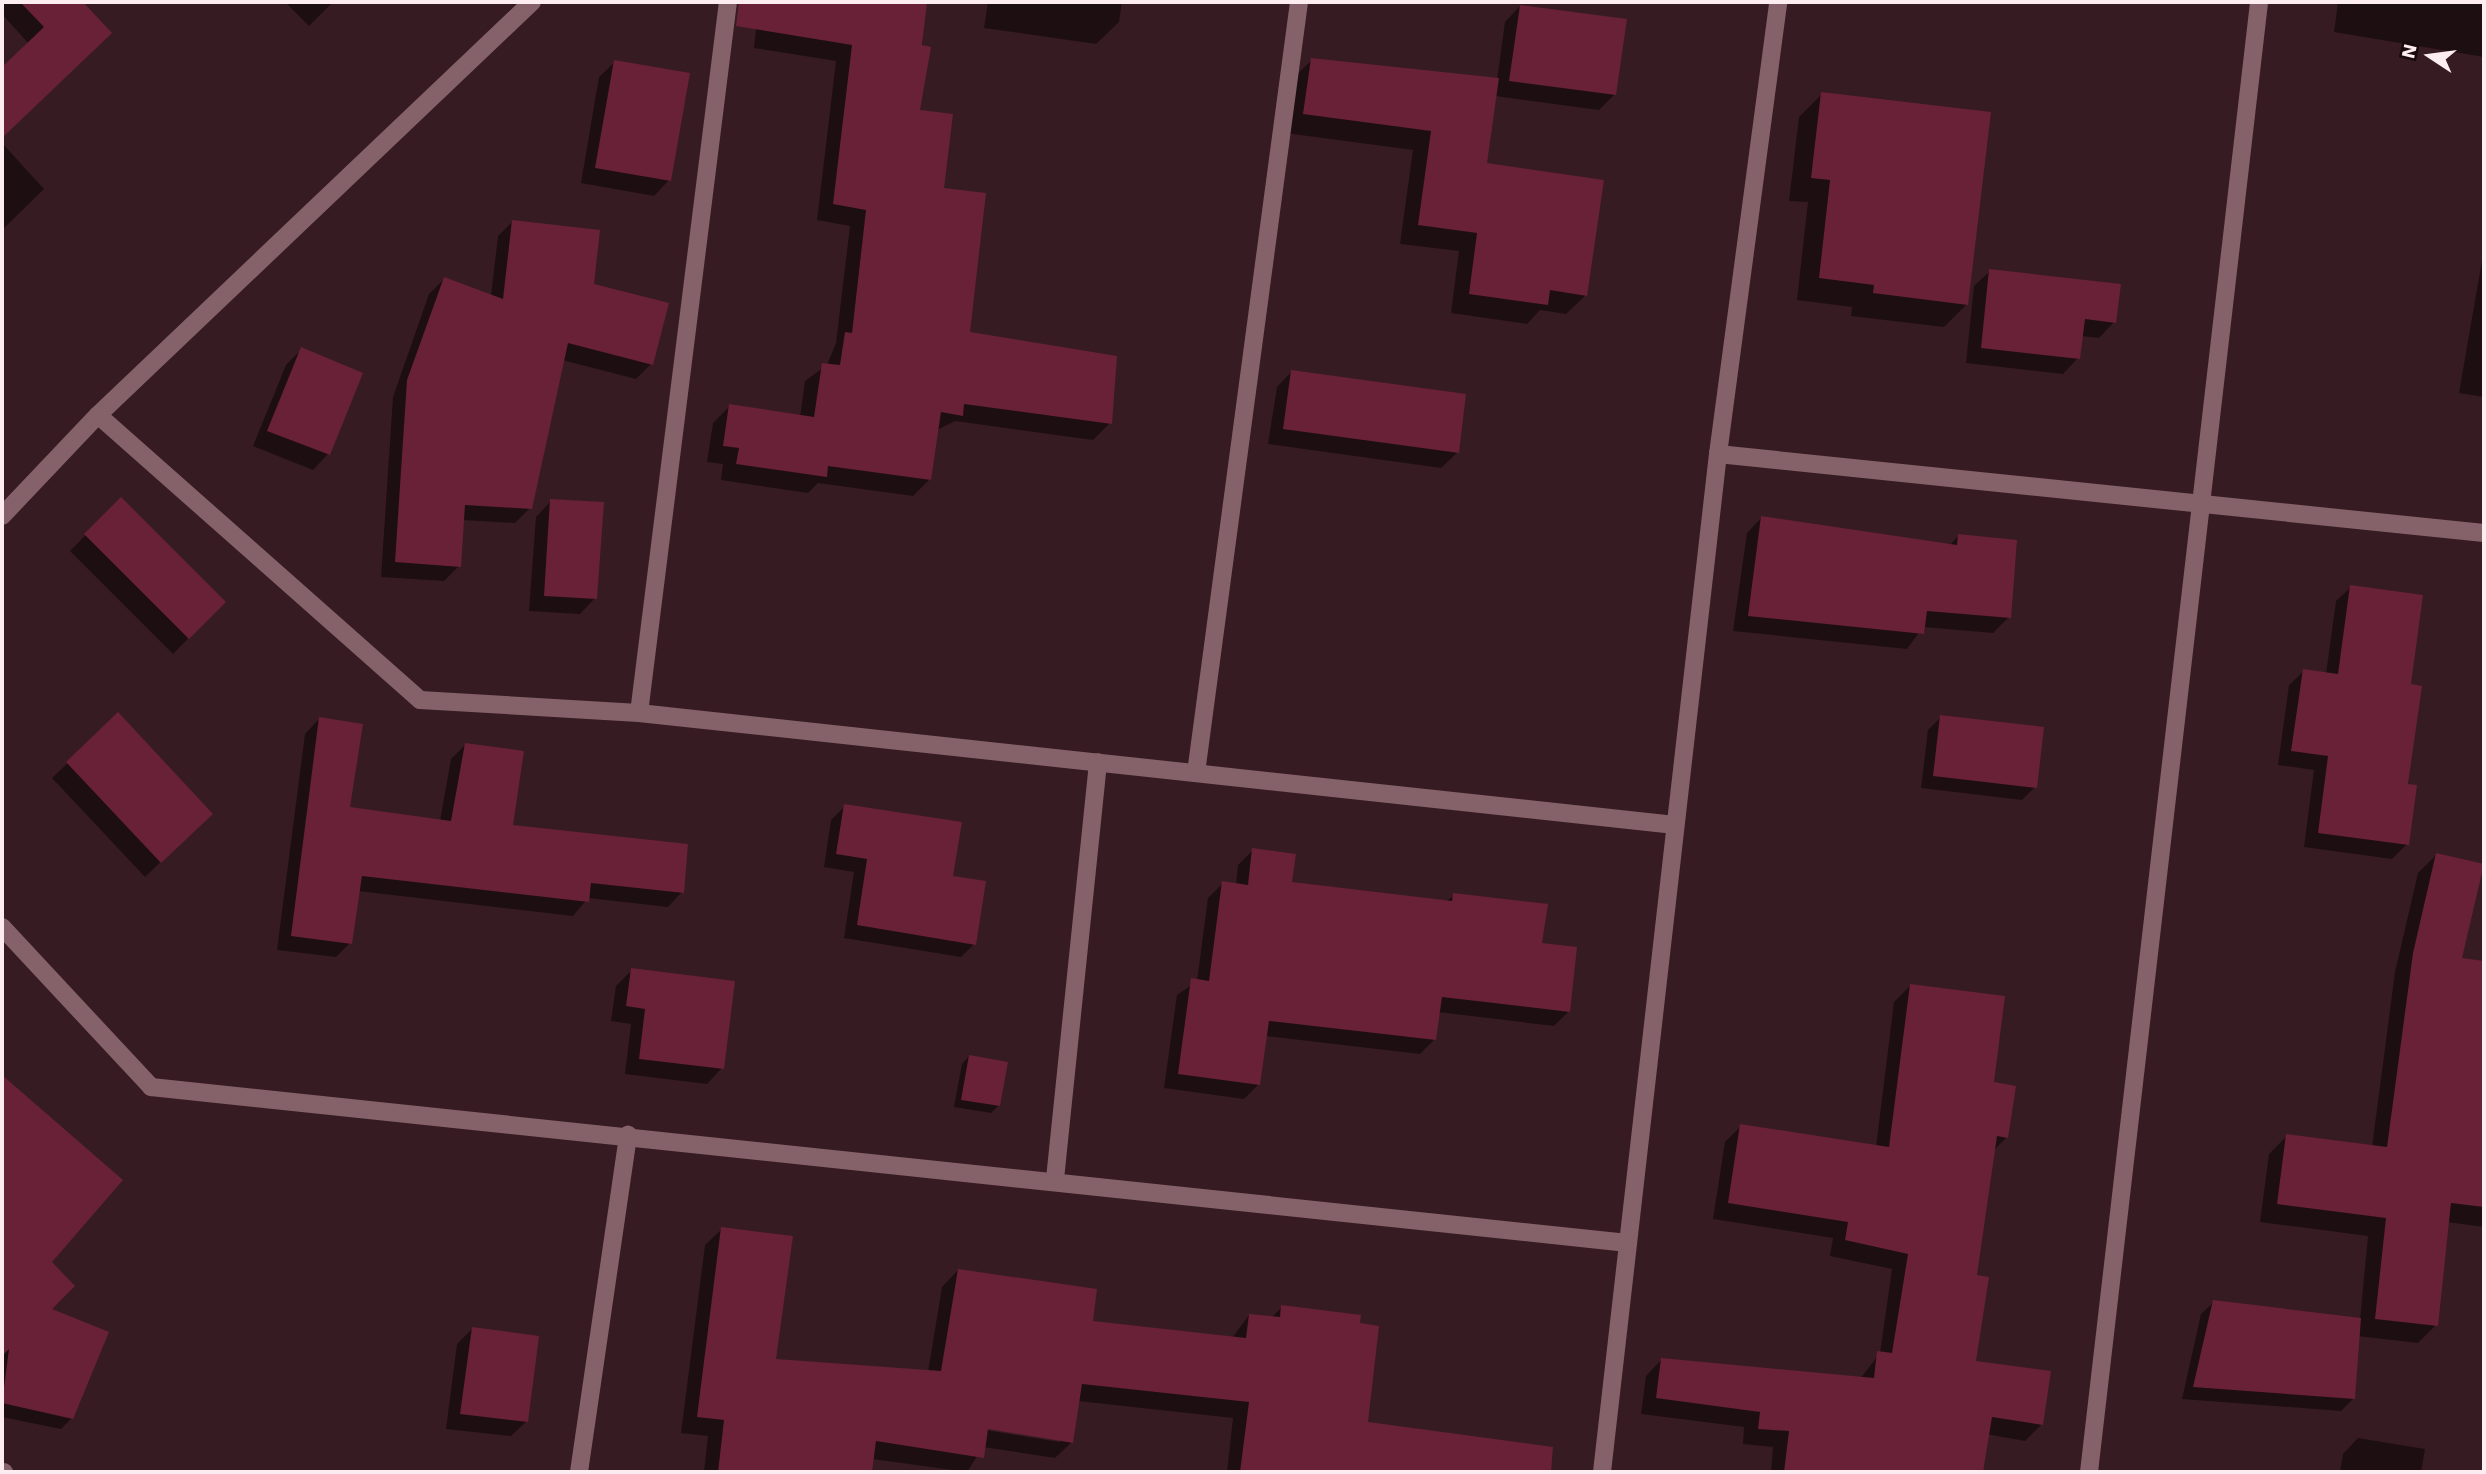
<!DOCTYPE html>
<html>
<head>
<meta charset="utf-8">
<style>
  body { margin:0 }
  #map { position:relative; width:2486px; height:1474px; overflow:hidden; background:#371b22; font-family:"Work Sans",sans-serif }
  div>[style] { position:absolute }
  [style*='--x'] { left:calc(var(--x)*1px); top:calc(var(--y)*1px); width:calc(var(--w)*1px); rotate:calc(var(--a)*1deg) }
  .shadow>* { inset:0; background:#0007 }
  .building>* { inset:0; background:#682137 }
  .minor>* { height:18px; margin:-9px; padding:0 9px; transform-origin:9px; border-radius:9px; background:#856269 }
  span { translate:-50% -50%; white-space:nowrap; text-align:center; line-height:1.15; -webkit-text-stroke:5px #170a0d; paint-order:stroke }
  .frame { position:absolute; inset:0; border:4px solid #fdedf0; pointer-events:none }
  .north { position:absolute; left:2395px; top:21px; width:70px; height:70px; -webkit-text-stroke:5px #170a0d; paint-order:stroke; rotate:283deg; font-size:19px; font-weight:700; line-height:28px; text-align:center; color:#fdedf0 }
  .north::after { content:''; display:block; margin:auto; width:24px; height:32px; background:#fdedf0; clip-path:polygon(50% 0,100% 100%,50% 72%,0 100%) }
</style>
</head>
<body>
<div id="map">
  <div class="shadow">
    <i style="clip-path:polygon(2px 2px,81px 2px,110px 33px,2px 137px,2px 70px,29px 44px,2px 14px)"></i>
    <i style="clip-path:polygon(285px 2px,333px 2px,309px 26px)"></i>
    <i style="clip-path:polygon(759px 2px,925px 2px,918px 112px,942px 189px,968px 334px,1110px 423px,1093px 440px,955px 421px,937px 430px,930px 479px,913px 496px,818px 483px,808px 493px,721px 480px,723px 464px,707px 462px,713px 423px,730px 406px,800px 417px,805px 381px,827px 365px,836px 343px,850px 226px,817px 220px,836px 61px,754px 48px)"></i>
    <i style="clip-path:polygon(988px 2px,1122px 2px,1119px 22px,1096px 44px,984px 28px)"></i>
    <i style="clip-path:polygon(2338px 2px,2484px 2px,2484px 57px,2334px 32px)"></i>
    <i style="clip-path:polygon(1520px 6px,1615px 94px,1599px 110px,1495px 96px,1485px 165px,1586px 295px,1566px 314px,1540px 310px,1527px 324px,1451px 313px,1459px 251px,1400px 244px,1413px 150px,1285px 133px,1292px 79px,1312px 60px,1497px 80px,1505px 22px)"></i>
    <i style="clip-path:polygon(615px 62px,669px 180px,654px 196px,581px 183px,599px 77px)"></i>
    <i style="clip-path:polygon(1822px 94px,1967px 304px,1944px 327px,1851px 316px,1852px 307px,1797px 300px,1808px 202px,1789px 201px,1799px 117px)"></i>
    <i style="clip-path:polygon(2px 143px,44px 189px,2px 230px)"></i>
    <i style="clip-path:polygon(513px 221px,592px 286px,651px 364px,636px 379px,562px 360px,530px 508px,515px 523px,462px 520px,459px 566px,444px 581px,381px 577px,393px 397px,429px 294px,444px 279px,491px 296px,498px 236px)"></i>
    <i style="clip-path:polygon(2484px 249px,2484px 397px,2459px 393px)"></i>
    <i style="clip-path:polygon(1990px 271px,2114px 322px,2099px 338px,2081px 336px,2078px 358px,2063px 374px,1966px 363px,1974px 286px)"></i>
    <i style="clip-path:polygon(302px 349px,328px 454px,313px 470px,253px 446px,286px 365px)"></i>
    <i style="clip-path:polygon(1292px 371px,1457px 453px,1441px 468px,1268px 444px,1277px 387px)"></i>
    <i style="clip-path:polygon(121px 499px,224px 602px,173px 654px,70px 551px)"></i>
    <i style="clip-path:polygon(551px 501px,595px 598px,580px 614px,529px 611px,536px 517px)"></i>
    <i style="clip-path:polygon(1762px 517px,1949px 546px,1958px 536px,2009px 617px,1993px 633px,1923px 627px,1907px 649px,1733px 631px,1747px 533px)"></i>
    <i style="clip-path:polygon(2351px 587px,2410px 686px,2407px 844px,2392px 859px,2304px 847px,2314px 770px,2278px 765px,2289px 685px,2304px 671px,2326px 674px,2336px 601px)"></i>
    <i style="clip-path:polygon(118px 715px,210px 814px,145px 877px,52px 778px)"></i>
    <i style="clip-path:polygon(1941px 717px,2035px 787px,2022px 800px,1921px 788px,1928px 730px)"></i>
    <i style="clip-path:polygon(319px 719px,348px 809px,440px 821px,451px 759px,465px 745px,511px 826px,682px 892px,668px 907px,588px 898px,573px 916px,358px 891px,350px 943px,336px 957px,277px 950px,305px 734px)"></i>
    <i style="clip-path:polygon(845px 806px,951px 877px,974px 944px,961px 957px,844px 938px,854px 872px,824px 867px,831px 820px)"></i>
    <i style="clip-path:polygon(1253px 850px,1290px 883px,1446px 902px,1454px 895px,1540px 945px,1569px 1011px,1554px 1026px,1438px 1012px,1435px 1039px,1420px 1054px,1265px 1036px,1258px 1085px,1244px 1099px,1164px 1088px,1177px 995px,1197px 981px,1208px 898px,1223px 883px,1236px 885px,1238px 865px)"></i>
    <i style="clip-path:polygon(2436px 855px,2460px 960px,2484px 963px,2484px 1227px,2447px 1222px,2436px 1325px,2418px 1343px,2357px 1336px,2353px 1399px,2341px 1411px,2182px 1399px,2201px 1314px,2214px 1302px,2360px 1320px,2368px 1236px,2260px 1222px,2269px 1154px,2287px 1136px,2372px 1147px,2395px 972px,2418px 873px)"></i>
    <i style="clip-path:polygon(632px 970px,722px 1068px,707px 1084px,625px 1074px,631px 1024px,611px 1021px,616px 986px)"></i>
    <i style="clip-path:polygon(1910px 986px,1992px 1084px,2007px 1137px,1994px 1150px,1975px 1276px,1974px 1362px,2041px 1425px,2025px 1441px,1986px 1434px,1981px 1472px,1771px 1472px,1773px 1447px,1743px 1444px,1744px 1427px,1641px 1414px,1646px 1376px,1662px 1359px,1860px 1379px,1880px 1353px,1892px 1269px,1830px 1256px,1833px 1238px,1713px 1219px,1725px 1142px,1741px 1126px,1876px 1147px,1894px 1002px)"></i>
    <i style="clip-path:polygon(969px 1056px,999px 1105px,991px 1113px,954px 1107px,962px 1064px)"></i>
    <i style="clip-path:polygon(7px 1080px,53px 1256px,2px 1209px,2px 1086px)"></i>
    <i style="clip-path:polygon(evenodd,722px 1229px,774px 1360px,928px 1372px,942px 1287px,958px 1270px,1091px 1323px,1232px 1338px,1249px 1315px,1271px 1318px,1282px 1307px,1366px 1423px,1497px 1441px,1492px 1472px,1227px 1472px,1233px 1418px,1078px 1401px,1072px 1442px,1055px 1458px,983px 1447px,967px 1472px,872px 1459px,870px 1472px,704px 1472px,708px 1436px,681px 1433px,705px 1245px,722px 1229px,980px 1426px,1060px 1439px,1060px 1442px,979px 1429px,980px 1426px)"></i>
    <i style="clip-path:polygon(30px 1242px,72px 1418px,61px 1429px,2px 1417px,2px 1268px)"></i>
    <i style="clip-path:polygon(472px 1329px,527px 1421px,511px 1436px,446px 1429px,457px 1344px)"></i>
    <i style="clip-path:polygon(2358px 1438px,2425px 1449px,2421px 1472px,2340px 1472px,2343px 1454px)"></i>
  </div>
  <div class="building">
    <i style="clip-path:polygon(20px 2px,83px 2px,112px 33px,2px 138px,2px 67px,44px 27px)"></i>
    <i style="clip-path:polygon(739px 2px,927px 2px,922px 45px,931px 47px,920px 110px,953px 114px,944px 188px,986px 193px,970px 332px,1117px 356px,1112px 424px,964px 404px,963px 416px,941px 412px,931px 480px,828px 466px,827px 477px,736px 464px,739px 448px,723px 446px,729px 404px,814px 417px,822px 363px,840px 365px,845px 332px,852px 333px,866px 210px,833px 204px,852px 45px,736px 26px)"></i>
    <i style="clip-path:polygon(1520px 5px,1627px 19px,1616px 95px,1509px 81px)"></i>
    <i style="clip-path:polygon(1311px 58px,1499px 78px,1487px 163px,1604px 180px,1587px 296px,1550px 290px,1548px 305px,1469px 294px,1477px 233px,1418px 225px,1431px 131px,1303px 114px)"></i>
    <i style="clip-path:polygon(614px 60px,690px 73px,671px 181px,595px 168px)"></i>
    <i style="clip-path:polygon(1821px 92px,1991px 112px,1968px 305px,1873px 293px,1874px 285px,1819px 278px,1830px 180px,1811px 178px)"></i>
    <i style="clip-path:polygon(512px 220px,600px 230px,594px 284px,669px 303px,653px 365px,568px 343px,532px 509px,465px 505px,461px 567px,395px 562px,407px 380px,444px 277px,503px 299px)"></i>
    <i style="clip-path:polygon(1989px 269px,2121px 284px,2116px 323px,2085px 319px,2080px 359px,1981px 348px)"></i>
    <i style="clip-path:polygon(301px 347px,363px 373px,330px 455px,267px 431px)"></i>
    <i style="clip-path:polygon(1291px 370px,1466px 394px,1459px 453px,1283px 429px)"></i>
    <i style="clip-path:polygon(121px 497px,226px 602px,189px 639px,84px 534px)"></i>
    <i style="clip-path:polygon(550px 499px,604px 502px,597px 599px,544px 596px)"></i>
    <i style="clip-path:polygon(1761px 516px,1957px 545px,1958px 534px,2017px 540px,2011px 618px,1927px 611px,1924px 634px,1748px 616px)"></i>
    <i style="clip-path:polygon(2350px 585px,2423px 595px,2411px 684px,2422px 686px,2408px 784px,2417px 785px,2409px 845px,2318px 833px,2328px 756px,2291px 751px,2303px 669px,2338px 674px)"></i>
    <i style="clip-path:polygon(118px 712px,213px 814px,161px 863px,66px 762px)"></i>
    <i style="clip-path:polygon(1940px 715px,2044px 727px,2037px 788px,1933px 776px)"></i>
    <i style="clip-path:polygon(319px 717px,363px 724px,350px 807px,451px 821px,465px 743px,524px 751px,513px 825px,688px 844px,684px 893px,591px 883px,589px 902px,362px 876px,352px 944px,291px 936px)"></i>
    <i style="clip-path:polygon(844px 804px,962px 822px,953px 876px,986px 881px,976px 945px,857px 925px,867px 859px,836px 854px)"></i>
    <i style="clip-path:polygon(1252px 848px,1296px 854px,1292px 882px,1452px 901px,1453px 893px,1548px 904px,1542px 943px,1577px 947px,1570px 1012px,1442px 997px,1436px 1040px,1269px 1021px,1260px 1085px,1178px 1074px,1191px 978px,1209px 981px,1222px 881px,1248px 885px)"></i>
    <i style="clip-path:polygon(2436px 853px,2484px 864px,2462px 958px,2484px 961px,2484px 1207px,2451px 1203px,2438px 1326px,2375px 1319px,2386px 1218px,2277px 1204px,2286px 1134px,2387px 1147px,2413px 953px)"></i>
    <i style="clip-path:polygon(631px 968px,735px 981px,724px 1069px,639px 1059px,645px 1009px,626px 1006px)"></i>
    <i style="clip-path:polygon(1910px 984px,2005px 996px,1994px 1082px,2016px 1086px,2008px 1138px,1997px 1136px,1977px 1275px,1989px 1277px,1976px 1361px,2051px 1371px,2043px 1425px,1992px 1417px,1983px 1472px,1784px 1472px,1789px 1431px,1758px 1429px,1760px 1412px,1656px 1398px,1661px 1358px,1874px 1378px,1877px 1351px,1892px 1353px,1908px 1254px,1845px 1240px,1848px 1222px,1728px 1203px,1740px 1124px,1889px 1147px)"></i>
    <i style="clip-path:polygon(969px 1055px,1008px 1062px,1000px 1106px,961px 1100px)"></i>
    <i style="clip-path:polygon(2px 1075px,123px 1180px,52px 1262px,75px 1286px,52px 1309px,109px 1332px,73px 1419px,2px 1403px,9px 1349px,2px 1356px)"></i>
    <i style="clip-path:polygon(721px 1227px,793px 1236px,776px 1359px,941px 1371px,958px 1269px,1097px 1289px,1093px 1321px,1246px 1338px,1249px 1314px,1280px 1317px,1281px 1305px,1361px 1315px,1360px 1323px,1379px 1326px,1368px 1422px,1553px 1447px,1551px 1472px,1240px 1472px,1249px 1402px,1082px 1384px,1073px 1443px,988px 1429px,984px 1458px,876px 1441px,872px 1472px,718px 1472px,724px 1420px,697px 1417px)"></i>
    <i style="clip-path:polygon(2213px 1300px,2361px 1318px,2355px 1399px,2193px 1387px)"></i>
    <i style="clip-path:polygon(472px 1327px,539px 1336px,528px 1422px,460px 1414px)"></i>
  </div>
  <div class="minor">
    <i style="--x:98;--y:415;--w:430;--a:41.5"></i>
    <i style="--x:420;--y:700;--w:219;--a:3.4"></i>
    <i style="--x:639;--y:713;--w:1042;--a:6.17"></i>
    <i style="--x:1718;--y:454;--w:770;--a:5.89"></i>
    <i style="--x:2;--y:516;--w:139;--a:-46.5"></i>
    <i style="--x:98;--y:415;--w:599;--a:-43.58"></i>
    <i style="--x:639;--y:713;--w:717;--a:-82.87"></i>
    <i style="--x:1196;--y:773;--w:778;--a:-82.39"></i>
    <i style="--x:2;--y:927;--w:219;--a:47"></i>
    <i style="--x:151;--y:1087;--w:1485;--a:6.03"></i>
    <i style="--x:1055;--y:1179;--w:419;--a:-84.1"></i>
    <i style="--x:2;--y:1472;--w:2;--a:0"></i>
    <i style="--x:579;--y:1472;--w:341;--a:-81.7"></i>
    <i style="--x:1602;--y:1472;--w:1025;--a:-83.5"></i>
    <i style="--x:1718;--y:454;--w:456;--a:-82.4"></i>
    <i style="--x:2089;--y:1472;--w:1480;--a:-83.4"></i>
  </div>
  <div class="frame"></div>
  <div class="north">N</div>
</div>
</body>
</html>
